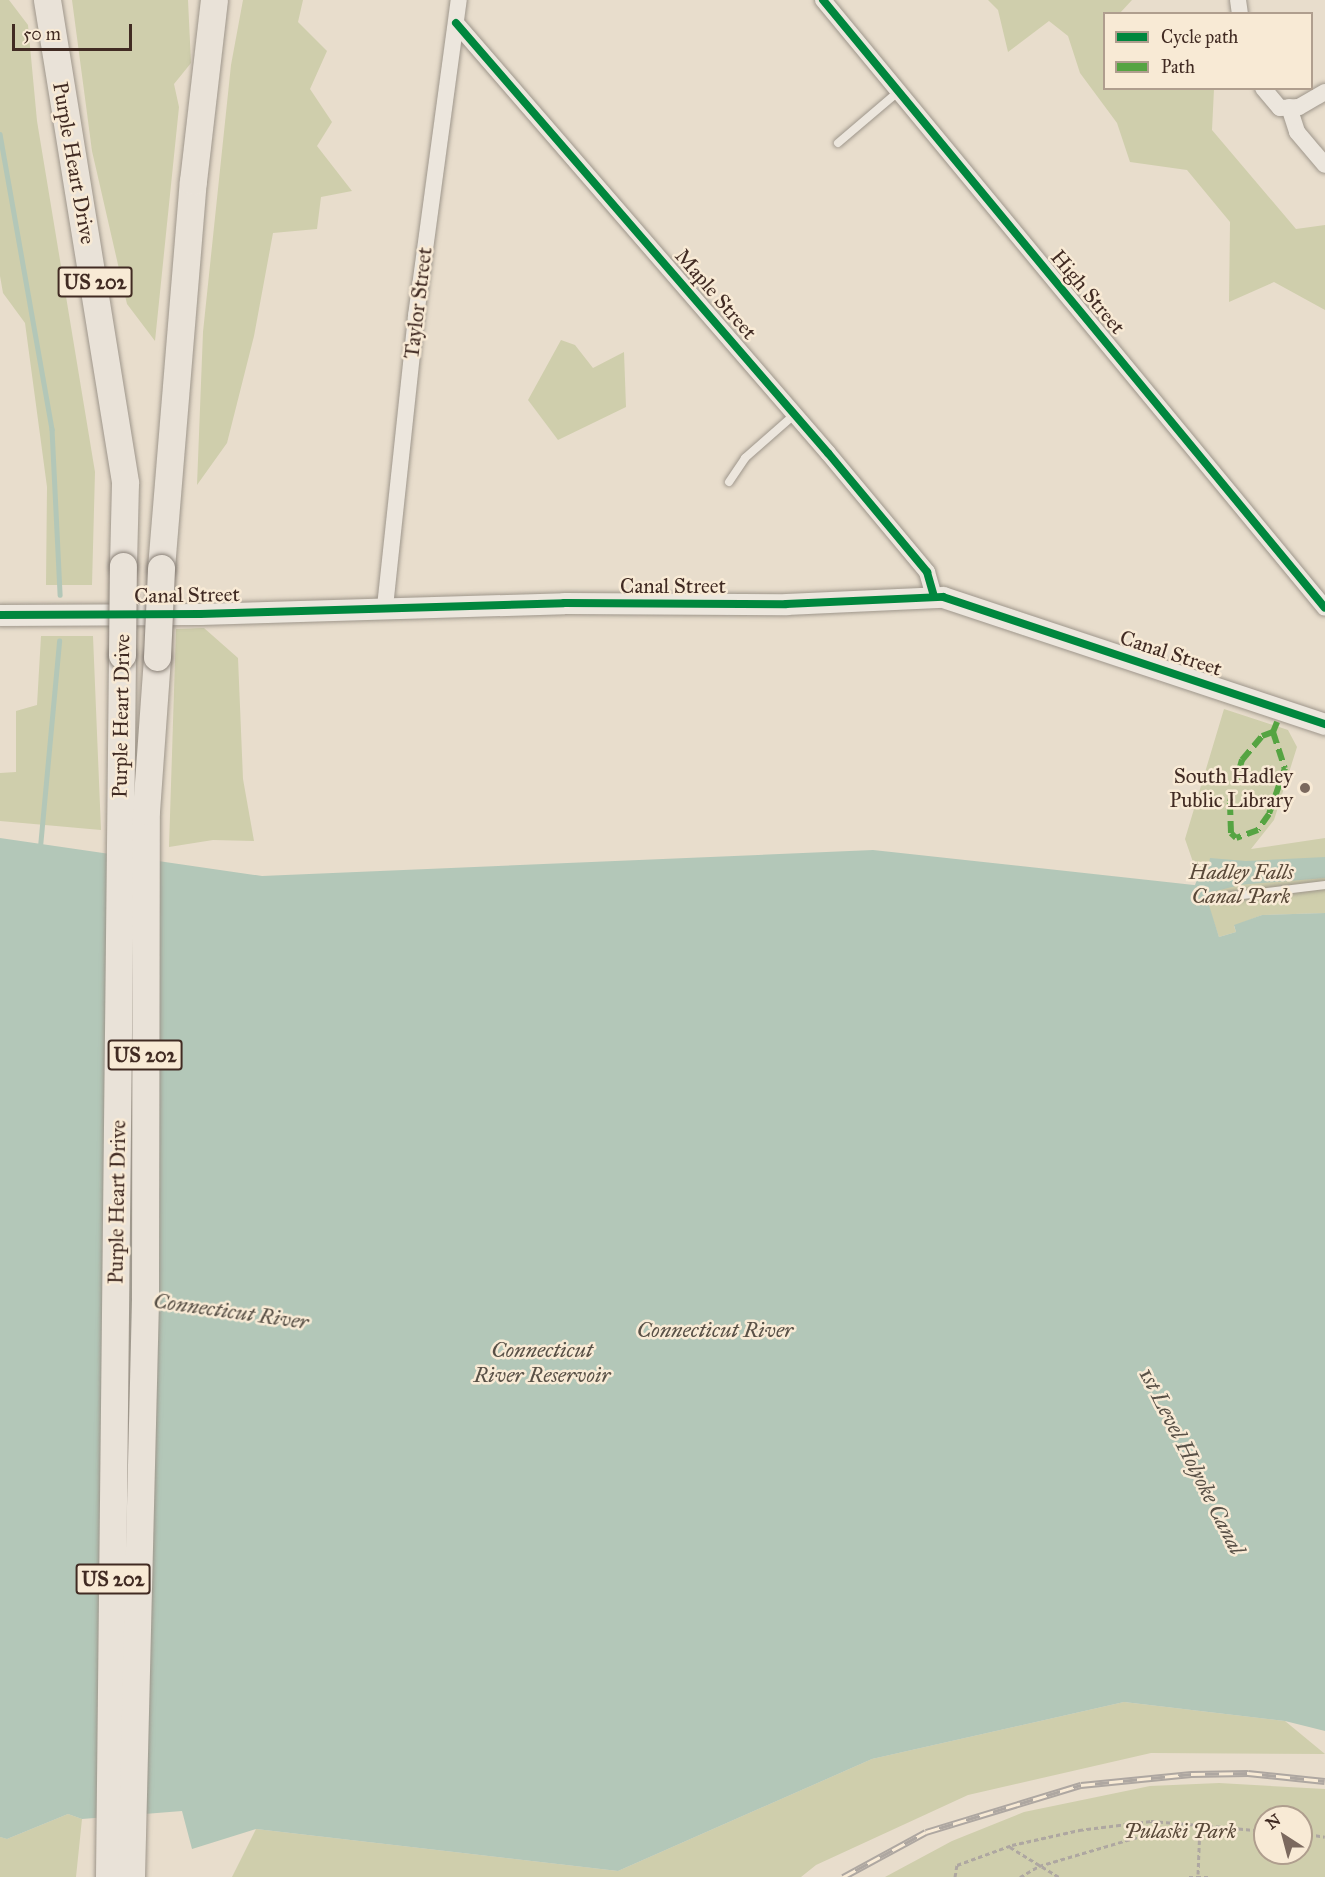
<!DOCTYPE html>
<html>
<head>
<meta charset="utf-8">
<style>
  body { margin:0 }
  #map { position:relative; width:1325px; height:1877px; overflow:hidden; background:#e8ddcc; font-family:"IM FELL Great Primer",serif }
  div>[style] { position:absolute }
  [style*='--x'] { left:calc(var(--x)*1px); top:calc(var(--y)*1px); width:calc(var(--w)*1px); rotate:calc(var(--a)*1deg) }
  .green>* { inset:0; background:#cfceac }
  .water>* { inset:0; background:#b3c7b8 }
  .stream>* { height:4.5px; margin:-2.25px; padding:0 2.25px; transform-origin:2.25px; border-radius:2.25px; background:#b3c7b8 }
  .canal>* { height:16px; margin:-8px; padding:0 8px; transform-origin:8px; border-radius:8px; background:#b3c7b8 }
  .path>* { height:3px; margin-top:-1.5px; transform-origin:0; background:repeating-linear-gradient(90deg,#aea7a1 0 4.5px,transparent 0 7.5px) }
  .roads { filter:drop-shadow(0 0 2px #9e968b) drop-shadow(0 0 2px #9e968b) }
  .service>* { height:8px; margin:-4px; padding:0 4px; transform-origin:4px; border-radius:4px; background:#ece6dd }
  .minor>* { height:16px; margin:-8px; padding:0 8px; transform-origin:8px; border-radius:8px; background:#ece6dd }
  .tertiary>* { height:21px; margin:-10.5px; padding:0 10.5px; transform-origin:10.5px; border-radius:10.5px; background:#ece6dd }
  .primary>* { height:27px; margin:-13.5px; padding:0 13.5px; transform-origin:13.5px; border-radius:13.5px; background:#e9e2d8 }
  .rail>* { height:7px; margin-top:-3.5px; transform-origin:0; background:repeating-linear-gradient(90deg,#f8ead5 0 14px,#aea7a1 0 28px); box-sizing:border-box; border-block:2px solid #aea7a1 }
  .bridges { filter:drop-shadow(0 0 2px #877e75) drop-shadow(0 0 2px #877e75) }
  .primary-bridge>* { height:27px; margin:-13.5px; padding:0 13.5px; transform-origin:13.5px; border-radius:13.5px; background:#e9e2d8 }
  .quiet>* { height:6px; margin-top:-3px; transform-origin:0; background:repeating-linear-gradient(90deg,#55a442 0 12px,transparent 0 18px) }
  .cycleway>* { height:8px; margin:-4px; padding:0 4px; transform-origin:4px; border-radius:4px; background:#00873e }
  .dots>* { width:16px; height:16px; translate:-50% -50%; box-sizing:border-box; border:3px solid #f8ead5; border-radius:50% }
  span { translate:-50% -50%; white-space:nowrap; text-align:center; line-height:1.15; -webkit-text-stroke:5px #f8ead5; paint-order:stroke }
  .shield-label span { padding:2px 4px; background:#f8ead5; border:2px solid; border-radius:4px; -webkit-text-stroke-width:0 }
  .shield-label { font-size:20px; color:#412b23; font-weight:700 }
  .street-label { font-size:21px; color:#412b23 }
  .poi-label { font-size:21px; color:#412b23 }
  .right { translate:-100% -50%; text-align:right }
  .park-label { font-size:21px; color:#594939; font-style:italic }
  .water-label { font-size:22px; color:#585046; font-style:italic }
  .legend { position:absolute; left:1103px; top:12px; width:210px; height:78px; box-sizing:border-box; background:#f8ead5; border:2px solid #af9e8e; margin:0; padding:8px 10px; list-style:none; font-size:18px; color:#412b23 }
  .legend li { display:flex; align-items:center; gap:12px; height:30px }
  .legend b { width:30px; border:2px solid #af9e8e }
  .north { position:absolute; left:1253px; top:1805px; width:60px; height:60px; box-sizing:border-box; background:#f8ead5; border:2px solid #af9e8e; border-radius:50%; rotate:324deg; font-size:16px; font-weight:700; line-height:24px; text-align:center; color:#412b23 }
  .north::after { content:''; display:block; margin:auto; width:21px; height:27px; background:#7b695e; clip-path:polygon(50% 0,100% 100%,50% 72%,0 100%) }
  .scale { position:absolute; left:12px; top:24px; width:120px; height:27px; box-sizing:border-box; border:3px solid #412b23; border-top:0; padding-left:8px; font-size:18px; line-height:21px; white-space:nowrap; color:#412b23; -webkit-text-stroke:4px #f8ead5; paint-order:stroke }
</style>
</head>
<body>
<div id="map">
  <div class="green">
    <i style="clip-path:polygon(0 0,9px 0,28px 25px,37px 121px,95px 472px,92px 585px,46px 585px,47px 487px,25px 323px,3px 293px,0 276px)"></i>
    <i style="clip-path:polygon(72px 0,188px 0,191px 63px,174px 84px,179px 107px,155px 341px,127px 304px,92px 151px)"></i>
    <i style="clip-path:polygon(243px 0,303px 0,298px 22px,327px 51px,310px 89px,332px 122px,317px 146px,352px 191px,321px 197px,317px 229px,273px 233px,254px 336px,227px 443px,197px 485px,203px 332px,231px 65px)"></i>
    <i style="clip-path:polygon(988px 0,1132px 0,1120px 13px,1104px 14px,1104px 88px,1214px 89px,1212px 130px,1296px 229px,1325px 225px,1325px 310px,1274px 282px,1229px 302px,1230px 222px,1187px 170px,1130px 162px,1117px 123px,1080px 73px,1068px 36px,1049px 21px,1008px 52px,998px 10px)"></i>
    <i style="clip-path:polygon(561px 340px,575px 345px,593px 368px,624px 352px,626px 407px,558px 440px,528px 400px)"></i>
    <i style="clip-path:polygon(204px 628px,238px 658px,243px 779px,254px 841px,213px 840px,169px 847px,176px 629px)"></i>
    <i style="clip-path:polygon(41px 636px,93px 636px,101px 830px,0 821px,0 773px,16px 772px,16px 711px,37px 705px)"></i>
    <i style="clip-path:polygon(1224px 709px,1288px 730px,1297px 747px,1274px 820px,1251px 849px,1325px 838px,1325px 913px,1262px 915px,1234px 926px,1236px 932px,1219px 937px,1185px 839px)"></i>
    <i style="clip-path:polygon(1124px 1702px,1285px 1721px,1325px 1754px,1151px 1753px,968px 1795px,816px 1865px,801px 1877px,232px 1877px,256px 1829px,618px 1871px,872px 1759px)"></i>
    <i style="clip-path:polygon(evenodd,1219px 1783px,1325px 1789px,1325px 1877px,885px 1877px,952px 1841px,1024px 1812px,1150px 1786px,1219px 1783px,1265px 1817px,1301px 1817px,1301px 1853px,1265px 1853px,1265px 1817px)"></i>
    <i style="clip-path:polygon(68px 1814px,82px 1819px,76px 1877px,0 1877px,0 1837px,7px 1839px)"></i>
  </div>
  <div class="water">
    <i style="clip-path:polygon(0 838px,262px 876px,873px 850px,1203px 886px,1219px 937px,1236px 932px,1234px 925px,1262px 915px,1325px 913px,1325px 1731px,1285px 1721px,1124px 1702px,872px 1759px,618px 1871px,256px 1829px,192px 1849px,182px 1811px,82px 1819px,68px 1814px,7px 1839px,0 1837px)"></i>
    <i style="clip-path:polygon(1325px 857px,1325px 878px,1212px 887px,1207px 873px,1210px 858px,1246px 861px)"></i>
  </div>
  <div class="stream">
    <i style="--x:0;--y:134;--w:300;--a:80"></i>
    <i style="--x:52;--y:429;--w:166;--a:87.2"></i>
    <i style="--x:40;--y:847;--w:207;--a:-84.7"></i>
  </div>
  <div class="canal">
    <i style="--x:1203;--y:886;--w:30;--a:-14"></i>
  </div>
  <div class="path">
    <i style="--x:1201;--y:1825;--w:64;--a:5.4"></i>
    <i style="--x:1301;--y:1833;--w:24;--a:9"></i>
    <i style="--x:1010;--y:1847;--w:57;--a:31.5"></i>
    <i style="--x:955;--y:1877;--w:12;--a:-81"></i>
    <i style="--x:957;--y:1865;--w:59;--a:-20"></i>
    <i style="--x:1012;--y:1845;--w:69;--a:-12.6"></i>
    <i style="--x:1079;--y:1830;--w:73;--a:-7.1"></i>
    <i style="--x:1151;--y:1821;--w:49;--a:4.7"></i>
    <i style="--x:1200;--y:1825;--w:49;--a:92.3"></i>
    <i style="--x:1020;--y:1877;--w:22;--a:-30"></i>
    <i style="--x:1039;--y:1866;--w:106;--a:-16.4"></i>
    <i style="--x:1141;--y:1836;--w:55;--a:-10.5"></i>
    <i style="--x:1189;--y:1877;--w:20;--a:0"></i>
  </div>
  <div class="roads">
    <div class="service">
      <i style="--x:838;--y:143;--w:80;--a:-40.4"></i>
      <i style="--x:729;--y:482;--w:29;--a:-56"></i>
      <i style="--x:745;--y:458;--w:67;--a:-41.3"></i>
      <i style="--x:1226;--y:897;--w:100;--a:-6.9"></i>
    </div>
    <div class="minor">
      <i style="--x:823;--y:0;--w:788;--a:50.45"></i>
      <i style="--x:1238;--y:0;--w:14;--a:82"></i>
      <i style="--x:456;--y:23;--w:569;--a:49.14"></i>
      <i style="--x:828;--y:453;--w:155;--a:50.2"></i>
      <i style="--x:927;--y:572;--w:26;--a:74"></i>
      <i style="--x:1263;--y:88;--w:26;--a:50"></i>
      <i style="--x:1280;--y:108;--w:19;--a:-3"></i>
      <i style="--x:1299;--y:107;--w:30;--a:-30"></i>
      <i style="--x:1289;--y:107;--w:26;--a:72"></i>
      <i style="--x:1297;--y:132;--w:43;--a:49.7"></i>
      <i style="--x:385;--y:607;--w:293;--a:-83.9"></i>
      <i style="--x:416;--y:316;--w:319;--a:-82.3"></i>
    </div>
    <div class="tertiary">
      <i style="--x:0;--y:615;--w:200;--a:-0.3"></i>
      <i style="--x:200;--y:614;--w:364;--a:-1.7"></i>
      <i style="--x:564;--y:603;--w:222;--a:0.3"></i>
      <i style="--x:786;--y:604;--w:157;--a:-2.6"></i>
      <i style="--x:943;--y:597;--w:403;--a:18.4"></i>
    </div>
    <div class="primary">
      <i style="--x:47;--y:0;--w:489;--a:80.8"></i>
      <i style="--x:125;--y:483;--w:83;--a:91.4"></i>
      <i style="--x:161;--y:568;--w:388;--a:-85.3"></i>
      <i style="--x:193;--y:181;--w:182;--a:-83.4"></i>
      <i style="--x:109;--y:1877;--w:1222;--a:-89.39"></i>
      <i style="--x:131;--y:1877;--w:579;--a:-88.61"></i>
      <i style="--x:145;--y:1298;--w:487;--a:-89.9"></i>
      <i style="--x:146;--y:811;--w:154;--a:-85.9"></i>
    </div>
  </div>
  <div class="rail">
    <i style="--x:843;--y:1877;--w:94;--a:-28.5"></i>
    <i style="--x:926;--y:1832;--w:162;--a:-16.9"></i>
    <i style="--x:1081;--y:1785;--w:111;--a:-5.7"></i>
    <i style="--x:1191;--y:1774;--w:57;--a:-1"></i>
    <i style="--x:1248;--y:1773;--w:77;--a:5.9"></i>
  </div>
  <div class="bridges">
    <div class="primary-bridge">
      <i style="--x:122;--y:655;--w:89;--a:-89.4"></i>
      <i style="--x:157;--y:657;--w:89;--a:-87.4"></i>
    </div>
  </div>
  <div class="quiet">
    <i style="--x:1273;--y:732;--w:38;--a:72"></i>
    <i style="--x:1285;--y:768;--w:49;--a:109.2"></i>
    <i style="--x:1269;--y:814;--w:19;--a:125"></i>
    <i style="--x:1258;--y:830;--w:23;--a:160"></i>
    <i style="--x:1236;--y:838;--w:7;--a:-135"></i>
    <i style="--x:1231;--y:833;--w:31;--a:-92"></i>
    <i style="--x:1230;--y:802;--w:44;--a:-74.1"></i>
    <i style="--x:1242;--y:760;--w:31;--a:-50"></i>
    <i style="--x:1262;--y:736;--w:12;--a:-20"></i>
    <i style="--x:1273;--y:732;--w:11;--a:-68"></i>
  </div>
  <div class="cycleway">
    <i style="--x:823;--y:0;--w:788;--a:50.45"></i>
    <i style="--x:456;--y:23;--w:569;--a:49.14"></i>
    <i style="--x:828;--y:453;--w:155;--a:50.2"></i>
    <i style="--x:927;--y:572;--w:26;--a:74"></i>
    <i style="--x:0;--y:615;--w:200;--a:-0.3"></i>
    <i style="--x:200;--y:614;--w:364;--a:-1.7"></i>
    <i style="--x:564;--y:603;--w:222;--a:0.3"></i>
    <i style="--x:786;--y:604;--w:157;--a:-2.6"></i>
    <i style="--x:943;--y:597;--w:403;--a:18.4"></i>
  </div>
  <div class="dots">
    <i style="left:1305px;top:788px;background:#7b695e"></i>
  </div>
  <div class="shield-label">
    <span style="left:95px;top:282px">US 202</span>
    <span style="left:145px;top:1055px">US 202</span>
    <span style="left:113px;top:1579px">US 202</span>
  </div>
  <div class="street-label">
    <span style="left:74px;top:163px;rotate:80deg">Purple Heart Drive</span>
    <span style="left:1088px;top:292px;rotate:50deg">High Street</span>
    <span style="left:716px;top:294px;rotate:49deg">Maple Street</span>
    <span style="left:418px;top:303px;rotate:-83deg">Taylor Street</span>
    <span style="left:673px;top:586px">Canal Street</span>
    <span style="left:187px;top:595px;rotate:-1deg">Canal Street</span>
    <span style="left:1171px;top:653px;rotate:18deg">Canal Street</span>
    <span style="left:121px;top:716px;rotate:-89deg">Purple Heart Drive</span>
    <span style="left:117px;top:1202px;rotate:-89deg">Purple Heart Drive</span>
  </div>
  <div class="poi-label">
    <span class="right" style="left:1293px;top:788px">South Hadley<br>Public Library</span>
  </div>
  <div class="park-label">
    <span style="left:1241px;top:884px">Hadley Falls<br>Canal Park</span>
    <span style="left:1180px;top:1831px">Pulaski Park</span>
  </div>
  <div class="water-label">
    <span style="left:231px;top:1311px;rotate:8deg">Connecticut River</span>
    <span style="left:715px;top:1330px">Connecticut River</span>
    <span style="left:542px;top:1362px">Connecticut<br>River Reservoir</span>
    <span style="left:1192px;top:1461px;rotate:63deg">1st Level Holyoke Canal</span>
  </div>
  <ul class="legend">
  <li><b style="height:8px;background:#00873e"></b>Cycle path</li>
  <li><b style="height:8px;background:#55a442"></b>Path</li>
  </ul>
  <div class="north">N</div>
  <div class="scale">50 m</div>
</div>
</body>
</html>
